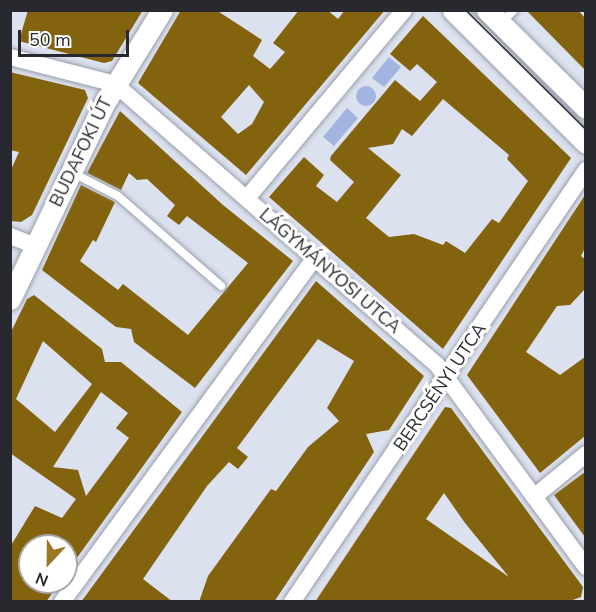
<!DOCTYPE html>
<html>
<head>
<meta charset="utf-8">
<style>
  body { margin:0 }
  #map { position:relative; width:596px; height:612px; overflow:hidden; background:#dce1ef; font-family:"Nunito Sans",sans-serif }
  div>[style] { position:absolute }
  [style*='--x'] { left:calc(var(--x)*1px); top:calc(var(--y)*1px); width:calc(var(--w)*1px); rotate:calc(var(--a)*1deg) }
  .green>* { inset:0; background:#a4b4e1 }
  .round { border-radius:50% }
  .building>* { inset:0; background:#84630e }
  .roads { filter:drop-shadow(0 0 2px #999eab) drop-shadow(0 0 2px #999eab) }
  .service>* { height:8px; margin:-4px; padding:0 4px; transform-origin:4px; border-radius:4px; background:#fff }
  .minor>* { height:16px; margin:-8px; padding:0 8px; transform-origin:8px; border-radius:8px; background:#fff }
  .tertiary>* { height:21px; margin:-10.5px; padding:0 10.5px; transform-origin:10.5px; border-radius:10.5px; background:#fff }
  .tram>* { height:1.5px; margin:-0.75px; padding:0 0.75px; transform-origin:0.75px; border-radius:0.75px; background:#3a3d43 }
  span { translate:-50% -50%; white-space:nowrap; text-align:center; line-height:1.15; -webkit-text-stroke:6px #fff; paint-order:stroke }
  .street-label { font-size:18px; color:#27292e }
  .frame { position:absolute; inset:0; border:12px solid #27292e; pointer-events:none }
  .north { position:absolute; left:18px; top:534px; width:60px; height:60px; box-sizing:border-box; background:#fff; border:2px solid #a9a9ab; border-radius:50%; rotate:202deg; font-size:16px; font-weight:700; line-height:24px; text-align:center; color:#27292e }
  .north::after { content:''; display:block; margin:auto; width:21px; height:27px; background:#9b7723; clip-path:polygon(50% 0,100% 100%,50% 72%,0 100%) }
  .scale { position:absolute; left:18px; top:30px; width:111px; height:27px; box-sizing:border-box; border:3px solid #27292e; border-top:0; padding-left:8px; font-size:18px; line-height:21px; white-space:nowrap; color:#27292e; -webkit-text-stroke:4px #fff; paint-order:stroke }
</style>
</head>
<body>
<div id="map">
  <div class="green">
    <i style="clip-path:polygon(389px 57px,401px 67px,384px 87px,372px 78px)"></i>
    <i class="round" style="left:356px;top:86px;width:20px;height:20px"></i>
    <i style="clip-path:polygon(347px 108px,358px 118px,334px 146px,323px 137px)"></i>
  </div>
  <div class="building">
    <i style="clip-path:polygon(28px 10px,143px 10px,112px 61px,104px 63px,19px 41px)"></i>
    <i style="clip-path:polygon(evenodd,181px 10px,216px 10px,262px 40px,253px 56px,270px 69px,285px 52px,273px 43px,299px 10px,327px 10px,338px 19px,345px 10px,385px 10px,246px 175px,138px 83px,181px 10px,249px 85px,264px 102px,252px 124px,238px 134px,221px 117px,249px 85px)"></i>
    <i style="clip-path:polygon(526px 10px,578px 10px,585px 18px,585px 70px)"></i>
    <i style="clip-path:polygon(evenodd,423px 16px,571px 158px,443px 349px,269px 197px,304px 157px,324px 175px,316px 186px,337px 202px,354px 182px,330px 160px,331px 156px,395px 80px,420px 101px,437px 82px,417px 64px,410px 71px,390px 54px,423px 16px,443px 99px,509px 155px,507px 159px,528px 181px,499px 223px,492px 219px,465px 253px,446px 241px,443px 245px,414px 234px,389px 237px,366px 218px,401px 175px,368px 148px,393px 144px,402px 129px,412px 136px,443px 99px)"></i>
    <i style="clip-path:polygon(10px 72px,85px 90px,88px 98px,32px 215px,21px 222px,10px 221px,10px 172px,19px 152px,10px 150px)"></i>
    <i style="clip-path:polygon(120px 111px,223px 205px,293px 261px,195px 388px,134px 342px,131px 329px,116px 327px,42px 270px,81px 185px,115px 202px,96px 242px,93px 240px,80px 261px,118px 290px,123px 284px,188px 335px,248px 263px,187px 216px,179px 225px,167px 216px,175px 205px,147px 179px,137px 180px,129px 173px,121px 190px,87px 173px)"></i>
    <i style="clip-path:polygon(585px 195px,585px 248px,581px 256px,585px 259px,585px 289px,570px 305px,557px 306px,526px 352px,560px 375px,585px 357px,585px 436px,540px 473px,467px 375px)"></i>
    <i style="clip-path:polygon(316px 281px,424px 376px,389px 430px,366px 434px,374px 452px,274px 602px,199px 602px,208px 576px,271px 489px,276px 491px,308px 447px,339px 421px,327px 408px,354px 361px,318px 339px,237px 448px,248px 457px,238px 469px,229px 462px,207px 486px,143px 579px,173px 602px,81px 602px)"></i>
    <i style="clip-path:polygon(evenodd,34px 295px,102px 349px,105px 362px,121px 362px,182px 412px,66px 573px,66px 546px,30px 546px,30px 582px,60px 582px,46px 602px,10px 602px,10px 547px,35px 506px,62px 518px,76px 499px,10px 453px,10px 334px,27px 299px,34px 295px,43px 341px,92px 384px,55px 432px,16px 399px,43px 341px,34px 295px,101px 392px,128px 413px,116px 428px,129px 438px,86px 496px,78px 470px,53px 467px,101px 392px)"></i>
    <i style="clip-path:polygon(evenodd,445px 407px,451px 408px,583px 587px,581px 597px,567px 602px,315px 602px,445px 407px,444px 493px,465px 523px,509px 577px,426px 519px,444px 493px)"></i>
    <i style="clip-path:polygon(585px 472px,585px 537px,554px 495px)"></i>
  </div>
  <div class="roads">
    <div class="service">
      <i style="--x:501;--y:23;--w:18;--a:-45"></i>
      <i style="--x:71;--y:172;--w:53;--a:27.1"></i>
      <i style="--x:118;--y:196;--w:137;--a:41.1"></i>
    </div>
    <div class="minor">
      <i style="--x:10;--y:57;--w:108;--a:14.4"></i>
      <i style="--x:115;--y:84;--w:427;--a:41.1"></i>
      <i style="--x:437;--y:365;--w:251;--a:53.6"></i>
      <i style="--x:247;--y:198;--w:245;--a:-50.1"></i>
      <i style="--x:10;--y:236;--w:28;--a:21"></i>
      <i style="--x:534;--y:497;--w:67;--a:-39.6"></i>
      <i style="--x:62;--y:602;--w:426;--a:-53.7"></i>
      <i style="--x:292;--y:602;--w:523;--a:-55.76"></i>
    </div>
    <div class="tertiary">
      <i style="--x:453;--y:10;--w:188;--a:45"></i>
      <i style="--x:487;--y:10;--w:139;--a:44.7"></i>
      <i style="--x:10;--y:299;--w:219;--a:-64.3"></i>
      <i style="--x:105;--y:102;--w:108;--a:-58.2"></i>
    </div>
  </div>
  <div class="tram">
    <i style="--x:466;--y:10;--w:169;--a:44.8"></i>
  </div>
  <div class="street-label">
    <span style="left:81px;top:152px;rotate:-64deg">BUDAFOKI ÚT</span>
    <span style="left:330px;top:271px;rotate:41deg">LÁGYMÁNYOSI UTCA</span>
    <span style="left:440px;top:387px;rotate:-56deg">BERCSÉNYI UTCA</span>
  </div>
  <div class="frame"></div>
  <div class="north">N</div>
  <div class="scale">50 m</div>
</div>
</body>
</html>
